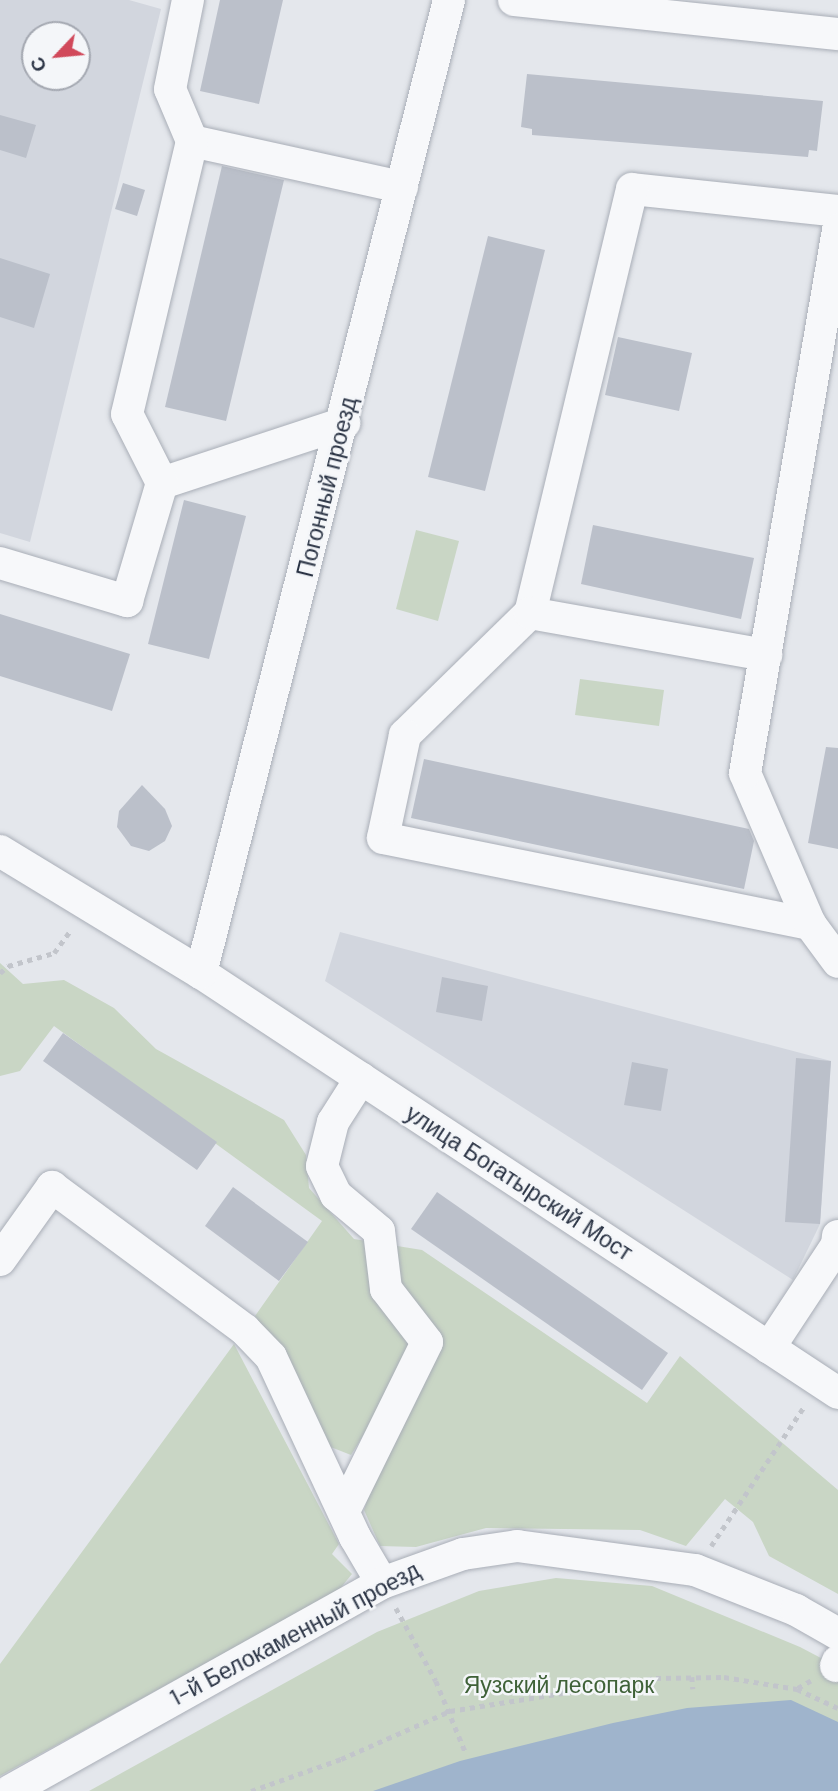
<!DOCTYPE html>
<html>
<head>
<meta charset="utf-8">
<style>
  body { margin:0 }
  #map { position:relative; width:838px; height:1791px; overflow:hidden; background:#e4e7ec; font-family:"DM Sans",sans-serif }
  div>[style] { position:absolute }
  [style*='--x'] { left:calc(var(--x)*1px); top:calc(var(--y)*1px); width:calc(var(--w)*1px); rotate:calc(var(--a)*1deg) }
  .built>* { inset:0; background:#d2d6de }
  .green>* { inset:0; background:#c9d6c5 }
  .water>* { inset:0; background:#9fb4cc }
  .building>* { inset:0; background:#bbc0ca }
  .path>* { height:4.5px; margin-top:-2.25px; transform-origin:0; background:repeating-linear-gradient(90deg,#c2c5cb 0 5px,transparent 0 10px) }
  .roads { filter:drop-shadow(0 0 2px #a9aeb7) drop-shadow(0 0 2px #a9aeb7) }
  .minor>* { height:32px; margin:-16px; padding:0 16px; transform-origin:16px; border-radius:16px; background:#f7f8fa }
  span { translate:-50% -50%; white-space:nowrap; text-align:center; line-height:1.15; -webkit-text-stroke:5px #f4f6f9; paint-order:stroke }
  .street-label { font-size:23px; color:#2b3445 }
  .park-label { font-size:23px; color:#3f6138 }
  .north { position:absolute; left:21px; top:21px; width:70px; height:70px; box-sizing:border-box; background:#f4f6f9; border:2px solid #a4a8b1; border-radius:50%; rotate:244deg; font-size:19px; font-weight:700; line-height:28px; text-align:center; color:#2b3445 }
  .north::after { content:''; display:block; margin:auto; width:24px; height:32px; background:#d1495b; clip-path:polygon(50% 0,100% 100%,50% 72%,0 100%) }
</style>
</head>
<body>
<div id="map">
  <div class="built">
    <i style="clip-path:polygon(evenodd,0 0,129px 0,161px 9px,30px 542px,0 533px,0 0,35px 35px,77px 35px,77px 77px,35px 77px,35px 35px)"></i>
    <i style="clip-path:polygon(340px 932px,831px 1061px,820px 1224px,793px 1280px,325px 981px)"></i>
  </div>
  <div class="green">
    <i style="clip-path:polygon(416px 530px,459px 541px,438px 621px,396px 609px)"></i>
    <i style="clip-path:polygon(580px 679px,664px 690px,659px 726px,575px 715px)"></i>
    <i style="clip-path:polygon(0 963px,23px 984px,64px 980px,114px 1008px,156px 1049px,284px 1120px,306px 1155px,309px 1188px,354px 1239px,422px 1250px,647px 1403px,680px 1356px,838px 1490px,838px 1594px,769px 1556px,753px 1522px,725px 1499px,686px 1546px,640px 1530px,486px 1528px,416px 1547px,380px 1546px,364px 1510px,401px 1400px,389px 1394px,351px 1455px,323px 1444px,255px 1316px,322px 1221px,54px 1026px,20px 1071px,0 1076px)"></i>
    <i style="clip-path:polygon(234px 1344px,339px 1544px,332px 1554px,352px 1574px,338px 1591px,0 1776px,0 1664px)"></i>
    <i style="clip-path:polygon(556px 1578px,652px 1586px,800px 1647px,838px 1667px,838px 1791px,89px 1791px,377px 1632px,479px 1591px)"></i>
  </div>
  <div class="water">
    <i style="clip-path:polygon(791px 1700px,838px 1722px,838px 1791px,373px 1791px,460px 1761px,613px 1723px,687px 1708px)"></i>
  </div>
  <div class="building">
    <i style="clip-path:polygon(220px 0,283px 0,259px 104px,200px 91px)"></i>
    <i style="clip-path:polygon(527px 74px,823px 101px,817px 151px,809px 150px,808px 157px,532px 135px,532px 129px,521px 127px)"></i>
    <i style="clip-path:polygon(0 115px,36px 125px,26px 158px,0 150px)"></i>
    <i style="clip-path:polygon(222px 166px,284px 180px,226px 421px,165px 407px)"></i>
    <i style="clip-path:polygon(123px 183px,145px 190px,137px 216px,115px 209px)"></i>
    <i style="clip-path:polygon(488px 236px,545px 250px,485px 491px,428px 477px)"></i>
    <i style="clip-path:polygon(0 258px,50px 274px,34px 328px,0 317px)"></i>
    <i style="clip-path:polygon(618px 337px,692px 353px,679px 411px,605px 395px)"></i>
    <i style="clip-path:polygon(184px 500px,246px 516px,209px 659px,148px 644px)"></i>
    <i style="clip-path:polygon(593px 525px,754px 558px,741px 619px,581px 584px)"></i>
    <i style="clip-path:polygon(0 614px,130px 654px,112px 711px,0 676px)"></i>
    <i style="clip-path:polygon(826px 747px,838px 748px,838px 849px,808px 843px)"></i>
    <i style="clip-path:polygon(424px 759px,749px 829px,754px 841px,744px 889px,411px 818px)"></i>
    <i style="clip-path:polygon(142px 785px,165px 809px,172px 826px,165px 841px,149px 851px,131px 846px,117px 827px,119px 811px)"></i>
    <i style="clip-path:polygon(442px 977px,488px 986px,482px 1021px,436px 1012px)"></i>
    <i style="clip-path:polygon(63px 1033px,217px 1142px,197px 1170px,43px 1061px)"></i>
    <i style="clip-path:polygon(796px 1058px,831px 1061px,820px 1224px,785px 1222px)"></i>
    <i style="clip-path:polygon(632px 1062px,668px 1069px,661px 1111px,624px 1105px)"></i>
    <i style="clip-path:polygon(233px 1187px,308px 1242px,279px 1281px,205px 1226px)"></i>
    <i style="clip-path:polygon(437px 1192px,668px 1353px,642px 1390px,411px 1229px)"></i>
  </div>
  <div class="path">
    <i style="--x:0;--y:973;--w:11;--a:-41"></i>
    <i style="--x:8;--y:966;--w:48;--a:-15.8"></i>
    <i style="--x:54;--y:953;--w:29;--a:-54"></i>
    <i style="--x:711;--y:1546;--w:169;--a:-56.3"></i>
    <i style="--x:396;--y:1608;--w:83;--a:61.3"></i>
    <i style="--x:436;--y:1681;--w:76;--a:67.5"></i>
    <i style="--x:692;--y:1677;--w:12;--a:85"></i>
    <i style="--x:811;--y:1681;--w:16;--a:150"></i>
    <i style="--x:797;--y:1689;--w:45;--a:24.9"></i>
    <i style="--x:251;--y:1791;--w:96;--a:-19.6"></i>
    <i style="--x:341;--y:1759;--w:119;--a:-23.8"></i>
    <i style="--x:450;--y:1711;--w:209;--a:-9.1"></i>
    <i style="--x:656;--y:1678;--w:68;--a:-0.8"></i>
    <i style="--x:724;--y:1677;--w:74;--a:9.3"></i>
  </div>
  <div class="roads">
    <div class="minor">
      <i style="--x:514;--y:0;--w:326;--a:6"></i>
      <i style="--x:192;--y:141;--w:215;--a:12.4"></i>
      <i style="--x:838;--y:211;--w:207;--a:-173.9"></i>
      <i style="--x:632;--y:189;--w:436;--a:103.5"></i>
      <i style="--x:530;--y:613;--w:175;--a:135.7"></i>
      <i style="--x:405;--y:735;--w:105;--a:102.1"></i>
      <i style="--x:383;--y:838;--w:436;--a:11.4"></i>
      <i style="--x:810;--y:924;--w:47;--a:53.6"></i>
      <i style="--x:162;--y:483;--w:192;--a:-18.2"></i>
      <i style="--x:0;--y:563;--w:133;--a:16.7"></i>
      <i style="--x:127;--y:601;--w:123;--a:-73.5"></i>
      <i style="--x:162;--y:483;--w:77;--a:-116.9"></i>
      <i style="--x:127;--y:414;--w:281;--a:-76.6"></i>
      <i style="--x:192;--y:141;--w:56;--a:-112.9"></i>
      <i style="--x:170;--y:89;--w:91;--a:-78.6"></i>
      <i style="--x:530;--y:613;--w:240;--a:10.1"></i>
      <i style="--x:0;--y:851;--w:235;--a:31.3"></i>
      <i style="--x:201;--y:973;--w:763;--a:33.4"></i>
      <i style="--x:810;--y:924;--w:164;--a:-113.3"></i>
      <i style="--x:745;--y:773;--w:551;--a:-80.28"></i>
      <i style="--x:201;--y:973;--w:1004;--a:-75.7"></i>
      <i style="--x:0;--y:1260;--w:90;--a:-54.5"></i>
      <i style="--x:52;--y:1187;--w:240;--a:36.5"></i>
      <i style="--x:245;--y:1330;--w:37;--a:46"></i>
      <i style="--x:271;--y:1357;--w:199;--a:65"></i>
      <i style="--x:355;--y:1537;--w:53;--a:59.6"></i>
      <i style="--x:769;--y:1348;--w:123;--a:-56.6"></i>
      <i style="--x:837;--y:1245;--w:9;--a:-84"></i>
      <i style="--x:344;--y:1511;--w:188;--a:-63.8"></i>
      <i style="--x:427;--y:1342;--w:67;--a:-127.7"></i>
      <i style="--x:386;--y:1289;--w:58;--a:-96.9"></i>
      <i style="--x:379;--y:1231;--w:56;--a:-140.1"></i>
      <i style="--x:336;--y:1195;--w:32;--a:-116"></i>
      <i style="--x:322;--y:1166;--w:45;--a:-76"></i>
      <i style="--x:333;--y:1122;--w:52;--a:-57.5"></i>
      <i style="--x:836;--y:1666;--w:5;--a:-68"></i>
      <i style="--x:10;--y:1791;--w:426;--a:-29.2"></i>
      <i style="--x:382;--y:1583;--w:86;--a:-19.7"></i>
      <i style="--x:463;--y:1554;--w:55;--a:-8.4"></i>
      <i style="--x:517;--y:1546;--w:180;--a:7.7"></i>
      <i style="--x:695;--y:1570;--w:109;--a:21.6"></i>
      <i style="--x:796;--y:1610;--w:48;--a:29.7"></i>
    </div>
  </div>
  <div class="street-label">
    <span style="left:327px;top:487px;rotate:-76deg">Погонный проезд</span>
    <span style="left:519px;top:1183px;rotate:33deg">улица Богатырский Мост</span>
    <span style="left:295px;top:1634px;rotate:-28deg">1-й Белокаменный проезд</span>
  </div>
  <div class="park-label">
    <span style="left:559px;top:1685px">Яузский лесопарк</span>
  </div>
  <div class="north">С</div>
</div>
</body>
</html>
